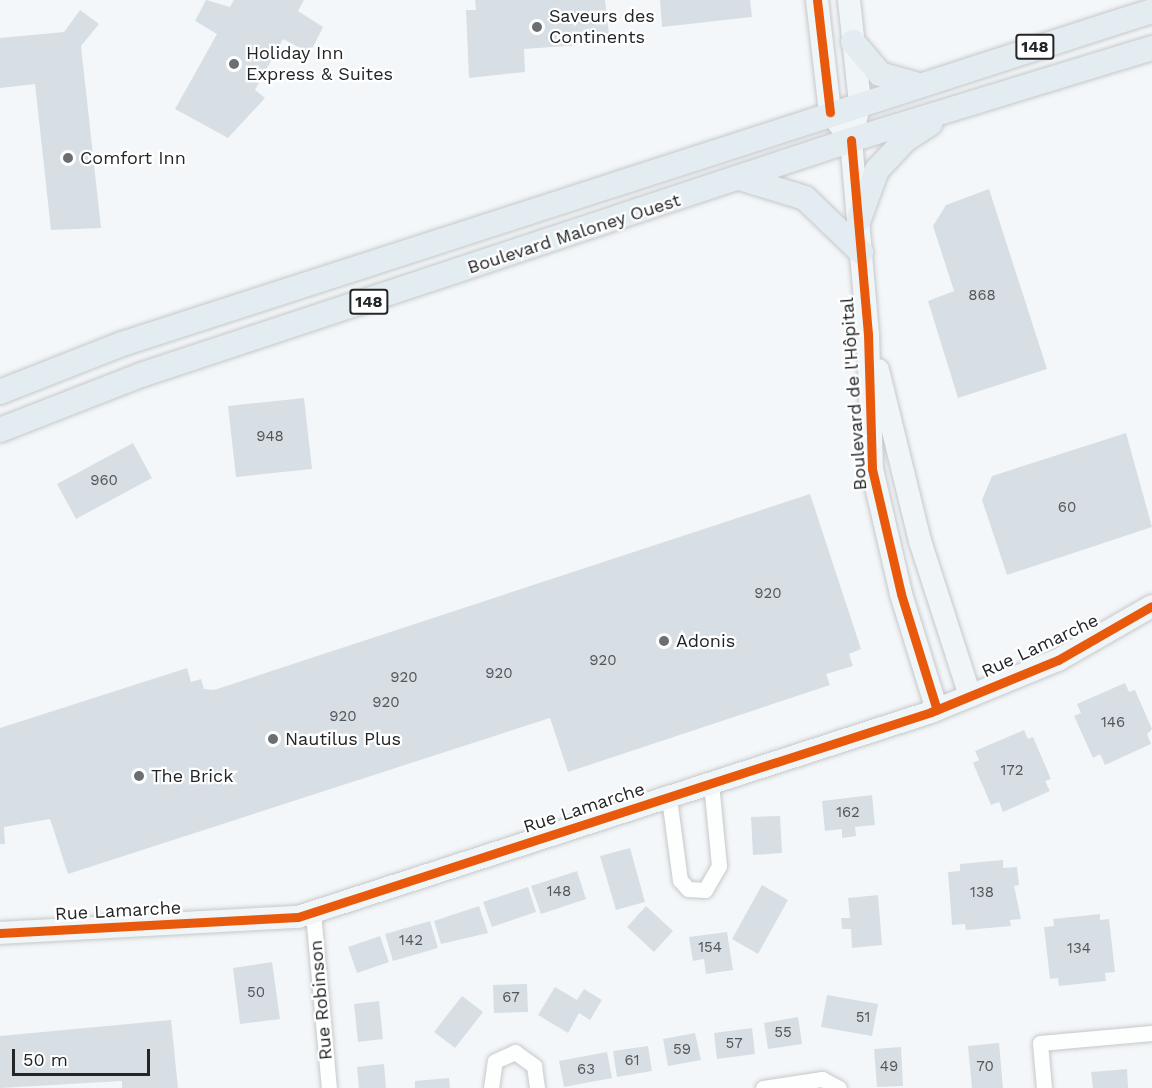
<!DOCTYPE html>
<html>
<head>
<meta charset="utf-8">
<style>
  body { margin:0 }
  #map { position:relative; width:1152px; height:1088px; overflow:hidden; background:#f4f7f9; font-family:"Work Sans",sans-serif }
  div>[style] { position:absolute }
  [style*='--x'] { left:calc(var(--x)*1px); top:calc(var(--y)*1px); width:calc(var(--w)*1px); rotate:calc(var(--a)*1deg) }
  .building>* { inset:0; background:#d7dfe5 }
  .roads { filter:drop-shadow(0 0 2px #c6c8ca) drop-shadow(0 0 2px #c6c8ca) }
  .street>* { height:15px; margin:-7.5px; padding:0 7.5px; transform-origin:7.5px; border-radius:7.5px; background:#fdfefe }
  .secondary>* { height:22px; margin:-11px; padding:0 11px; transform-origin:11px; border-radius:11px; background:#f0f5f8 }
  .primary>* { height:24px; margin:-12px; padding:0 12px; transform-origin:12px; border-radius:12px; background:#e3ecf1 }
  .cycleway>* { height:9px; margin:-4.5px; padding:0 4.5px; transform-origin:4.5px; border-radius:4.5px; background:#e8590c }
  .dots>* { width:16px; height:16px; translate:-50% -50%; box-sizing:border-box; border:3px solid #fff; border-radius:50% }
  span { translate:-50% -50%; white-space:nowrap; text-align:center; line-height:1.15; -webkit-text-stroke:4.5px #fff; paint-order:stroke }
  .number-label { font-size:15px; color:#53565a }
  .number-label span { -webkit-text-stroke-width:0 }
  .shield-label span { padding:2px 4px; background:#fff; border:2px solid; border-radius:4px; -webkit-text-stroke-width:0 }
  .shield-label { font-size:16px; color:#232527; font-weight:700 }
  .poi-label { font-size:18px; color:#232527 }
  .left { translate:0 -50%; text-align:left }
  .street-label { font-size:18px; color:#232527 }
  .scale { position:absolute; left:12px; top:1049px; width:138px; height:27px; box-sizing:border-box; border:3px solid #232527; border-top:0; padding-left:8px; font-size:18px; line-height:21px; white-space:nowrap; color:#232527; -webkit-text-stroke:4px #fff; paint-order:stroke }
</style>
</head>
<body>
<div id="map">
  <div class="building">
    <i style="clip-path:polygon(206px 0,230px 7px,234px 0,304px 0,298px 11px,323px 27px,310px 53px,283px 39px,255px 90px,265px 98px,228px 138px,175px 109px,217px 34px,195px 21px)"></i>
    <i style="clip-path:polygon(475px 0,605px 0,610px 43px,524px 49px,525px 72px,469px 78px,466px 10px,476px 10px)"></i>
    <i style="clip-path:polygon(660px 0,750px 0,752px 17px,662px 27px)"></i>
    <i style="clip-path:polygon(80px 10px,99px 24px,81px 46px,101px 228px,51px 230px,35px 84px,0 88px,0 38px,64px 32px)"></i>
    <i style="clip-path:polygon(989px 189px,1047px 369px,958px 398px,928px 301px,954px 291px,933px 226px,946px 205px)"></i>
    <i style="clip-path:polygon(304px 398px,312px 469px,236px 477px,228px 406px)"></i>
    <i style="clip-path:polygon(1126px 433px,1152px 527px,1007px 575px,982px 500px,992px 476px)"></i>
    <i style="clip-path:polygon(133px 443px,152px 478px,76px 519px,57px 484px)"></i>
    <i style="clip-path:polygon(810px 494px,861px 649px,849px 654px,853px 666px,826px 674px,830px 685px,568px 772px,550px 718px,68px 874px,50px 819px,4px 827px,5px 844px,0 844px,0 728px,187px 668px,191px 682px,201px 679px,204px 689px,214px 690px)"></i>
    <i style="clip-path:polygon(1125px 683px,1129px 692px,1135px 690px,1152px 729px,1147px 734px,1151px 744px,1105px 765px,1100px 754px,1093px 758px,1074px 716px,1081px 713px,1077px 704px)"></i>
    <i style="clip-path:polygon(1024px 730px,1028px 739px,1033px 737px,1051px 779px,1045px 781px,1050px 791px,1003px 812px,999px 802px,991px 805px,973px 763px,979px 760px,975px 751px)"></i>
    <i style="clip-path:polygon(872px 795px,875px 825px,855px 827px,856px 836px,842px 838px,842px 829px,825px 831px,822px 801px)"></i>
    <i style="clip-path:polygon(780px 816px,782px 853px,753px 855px,751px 817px)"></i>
    <i style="clip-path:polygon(630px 848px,645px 902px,616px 910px,600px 856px)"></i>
    <i style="clip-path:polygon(1003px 860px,1003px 868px,1017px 867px,1019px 885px,1014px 886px,1021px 919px,1010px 920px,1011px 926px,966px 930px,965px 924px,952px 925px,948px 872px,960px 871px,960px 864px)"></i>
    <i style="clip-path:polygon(577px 871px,586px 899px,541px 914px,531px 886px)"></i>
    <i style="clip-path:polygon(762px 885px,788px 900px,758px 954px,732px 939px)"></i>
    <i style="clip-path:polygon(528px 887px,536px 912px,492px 927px,483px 902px)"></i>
    <i style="clip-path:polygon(878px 895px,882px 945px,852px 948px,851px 929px,842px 929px,841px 918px,850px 918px,848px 898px)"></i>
    <i style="clip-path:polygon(479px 906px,488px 933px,441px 944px,434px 921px)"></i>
    <i style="clip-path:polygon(646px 906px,673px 931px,654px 952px,627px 927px)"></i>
    <i style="clip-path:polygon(1100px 914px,1100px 920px,1109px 919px,1115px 972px,1105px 973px,1106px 981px,1059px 986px,1058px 978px,1050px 979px,1044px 927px,1054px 926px,1053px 919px)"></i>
    <i style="clip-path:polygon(430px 921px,438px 948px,393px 961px,385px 934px)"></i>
    <i style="clip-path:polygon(727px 932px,733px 970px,706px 974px,704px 959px,693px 961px,689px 937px)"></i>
    <i style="clip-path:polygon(380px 936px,389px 962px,357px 973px,348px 947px)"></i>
    <i style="clip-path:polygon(272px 962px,280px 1019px,240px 1024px,233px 968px)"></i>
    <i style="clip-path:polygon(527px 984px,528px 1012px,494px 1013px,493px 985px)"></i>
    <i style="clip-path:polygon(555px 987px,577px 1000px,584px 989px,602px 1000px,590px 1020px,579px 1013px,568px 1033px,538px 1015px)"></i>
    <i style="clip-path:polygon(827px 995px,878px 1004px,872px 1036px,821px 1027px)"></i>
    <i style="clip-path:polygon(462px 996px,483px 1012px,455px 1048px,434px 1032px)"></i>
    <i style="clip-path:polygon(379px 1001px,383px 1039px,358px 1042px,354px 1004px)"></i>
    <i style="clip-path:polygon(798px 1017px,802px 1044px,768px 1049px,764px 1023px)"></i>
    <i style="clip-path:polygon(171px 1020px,178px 1088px,122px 1088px,122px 1081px,0 1088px,0 1036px)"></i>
    <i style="clip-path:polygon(752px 1028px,755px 1054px,717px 1059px,714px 1033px)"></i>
    <i style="clip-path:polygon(695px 1033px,701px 1060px,668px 1066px,663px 1039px)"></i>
    <i style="clip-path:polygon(999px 1043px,1003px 1088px,972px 1088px,968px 1046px)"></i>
    <i style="clip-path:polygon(648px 1046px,652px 1071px,617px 1077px,613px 1051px)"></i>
    <i style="clip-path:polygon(901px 1047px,903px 1086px,877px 1087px,874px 1049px)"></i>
    <i style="clip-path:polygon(607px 1052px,612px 1078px,564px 1087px,559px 1061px)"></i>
    <i style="clip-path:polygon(384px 1064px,386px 1088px,359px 1088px,357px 1067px)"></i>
    <i style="clip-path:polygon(1127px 1069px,1128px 1088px,1093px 1088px,1091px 1072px)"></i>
    <i style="clip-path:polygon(449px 1078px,450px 1088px,415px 1088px,415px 1081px)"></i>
  </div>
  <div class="roads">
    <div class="street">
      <i style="--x:669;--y:798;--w:83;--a:82.4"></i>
      <i style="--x:680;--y:880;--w:12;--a:48"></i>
      <i style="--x:688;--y:889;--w:17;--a:3"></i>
      <i style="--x:705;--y:890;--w:28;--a:-60"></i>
      <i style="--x:719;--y:866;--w:83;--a:-95.5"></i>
      <i style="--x:313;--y:913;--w:176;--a:84.8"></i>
      <i style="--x:491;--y:1088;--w:27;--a:-82"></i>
      <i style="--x:495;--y:1061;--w:22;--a:-24"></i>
      <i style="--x:515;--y:1052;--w:24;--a:36"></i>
      <i style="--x:534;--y:1066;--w:22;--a:82"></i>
      <i style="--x:763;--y:1088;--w:60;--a:-8.7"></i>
      <i style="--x:822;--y:1079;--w:19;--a:28"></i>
      <i style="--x:1044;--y:1088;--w:45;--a:-95.1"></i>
      <i style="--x:1040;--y:1043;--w:112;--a:-5.1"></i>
    </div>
    <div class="secondary">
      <i style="--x:817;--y:0;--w:113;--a:83.4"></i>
      <i style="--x:830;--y:112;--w:21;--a:53"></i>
      <i style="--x:849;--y:0;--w:104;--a:83.9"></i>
      <i style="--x:860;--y:103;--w:38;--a:104"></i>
      <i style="--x:851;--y:140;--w:195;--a:85"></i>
      <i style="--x:868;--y:334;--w:135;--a:88.3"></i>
      <i style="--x:872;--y:469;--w:128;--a:76.9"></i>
      <i style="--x:901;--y:594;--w:121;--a:72.8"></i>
      <i style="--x:878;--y:370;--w:176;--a:76.2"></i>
      <i style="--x:920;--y:541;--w:163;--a:72.1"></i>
      <i style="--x:0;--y:933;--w:298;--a:-3.1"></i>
      <i style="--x:298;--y:917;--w:665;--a:-17.94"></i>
      <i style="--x:931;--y:712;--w:137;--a:-22.3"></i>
      <i style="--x:1058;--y:660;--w:108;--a:-29.9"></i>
    </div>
    <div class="primary">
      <i style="--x:853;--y:42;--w:42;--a:49.8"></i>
      <i style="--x:880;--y:74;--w:37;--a:16"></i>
      <i style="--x:740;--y:178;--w:68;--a:17.1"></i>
      <i style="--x:805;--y:198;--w:78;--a:44"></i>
      <i style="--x:859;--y:219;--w:52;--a:-69.8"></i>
      <i style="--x:877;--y:170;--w:41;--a:-47"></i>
      <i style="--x:905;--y:140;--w:30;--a:-33"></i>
      <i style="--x:0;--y:392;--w:131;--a:-21.5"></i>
      <i style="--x:122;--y:344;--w:1082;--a:-17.92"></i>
      <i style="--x:0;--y:430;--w:151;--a:-21.3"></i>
      <i style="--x:141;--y:375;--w:748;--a:-18.31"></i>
      <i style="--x:851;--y:140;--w:315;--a:-17"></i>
    </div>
  </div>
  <div class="cycleway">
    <i style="--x:817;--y:0;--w:113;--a:83.4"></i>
    <i style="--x:851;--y:140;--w:195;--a:85"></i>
    <i style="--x:868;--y:334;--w:135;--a:88.3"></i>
    <i style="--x:872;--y:469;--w:128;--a:76.9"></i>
    <i style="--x:901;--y:594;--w:121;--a:72.8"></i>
    <i style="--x:0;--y:933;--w:298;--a:-3.1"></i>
    <i style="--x:298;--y:917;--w:665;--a:-17.94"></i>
    <i style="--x:931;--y:712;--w:137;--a:-22.3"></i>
    <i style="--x:1058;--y:660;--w:108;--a:-29.9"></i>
  </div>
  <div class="dots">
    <i style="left:537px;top:27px;background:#6c6e70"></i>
    <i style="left:234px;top:64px;background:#6c6e70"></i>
    <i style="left:68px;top:158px;background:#6c6e70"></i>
    <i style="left:664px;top:641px;background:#6c6e70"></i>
    <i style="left:273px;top:739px;background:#6c6e70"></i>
    <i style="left:139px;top:776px;background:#6c6e70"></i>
  </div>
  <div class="number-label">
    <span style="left:982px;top:296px">868</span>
    <span style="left:270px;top:437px">948</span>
    <span style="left:104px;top:481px">960</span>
    <span style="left:1067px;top:508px">60</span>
    <span style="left:768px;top:594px">920</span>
    <span style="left:603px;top:661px">920</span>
    <span style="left:499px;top:674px">920</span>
    <span style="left:404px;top:678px">920</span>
    <span style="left:386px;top:703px">920</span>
    <span style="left:343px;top:717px">920</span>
    <span style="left:1113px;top:723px">146</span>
    <span style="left:1012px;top:771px">172</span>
    <span style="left:848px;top:813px">162</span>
    <span style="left:559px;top:892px">148</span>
    <span style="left:982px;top:893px">138</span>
    <span style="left:411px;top:941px">142</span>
    <span style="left:710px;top:948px">154</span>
    <span style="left:1079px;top:949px">134</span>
    <span style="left:256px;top:993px">50</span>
    <span style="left:511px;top:998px">67</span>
    <span style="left:863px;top:1018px">51</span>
    <span style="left:783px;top:1033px">55</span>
    <span style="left:734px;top:1044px">57</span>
    <span style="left:682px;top:1050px">59</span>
    <span style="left:632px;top:1061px">61</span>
    <span style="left:889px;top:1067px">49</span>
    <span style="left:985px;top:1067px">70</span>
    <span style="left:586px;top:1070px">63</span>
  </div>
  <div class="shield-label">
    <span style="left:1035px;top:47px">148</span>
    <span style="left:369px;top:302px">148</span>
  </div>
  <div class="poi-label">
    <span class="left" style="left:549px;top:27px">Saveurs des<br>Continents</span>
    <span class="left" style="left:246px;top:64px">Holiday Inn<br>Express &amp; Suites</span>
    <span class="left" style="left:80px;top:158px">Comfort Inn</span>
    <span class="left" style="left:676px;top:641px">Adonis</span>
    <span class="left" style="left:285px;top:739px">Nautilus Plus</span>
    <span class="left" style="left:151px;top:776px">The Brick</span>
  </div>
  <div class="street-label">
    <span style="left:574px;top:234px;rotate:-18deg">Boulevard Maloney Ouest</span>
    <span style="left:854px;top:394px;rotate:-94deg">Boulevard de l'Hôpital</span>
    <span style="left:1040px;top:646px;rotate:-25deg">Rue Lamarche</span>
    <span style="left:584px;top:808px;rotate:-18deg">Rue Lamarche</span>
    <span style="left:118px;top:911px;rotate:-3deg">Rue Lamarche</span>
    <span style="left:321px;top:1000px;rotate:-95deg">Rue Robinson</span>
  </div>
  <div class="scale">50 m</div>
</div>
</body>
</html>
